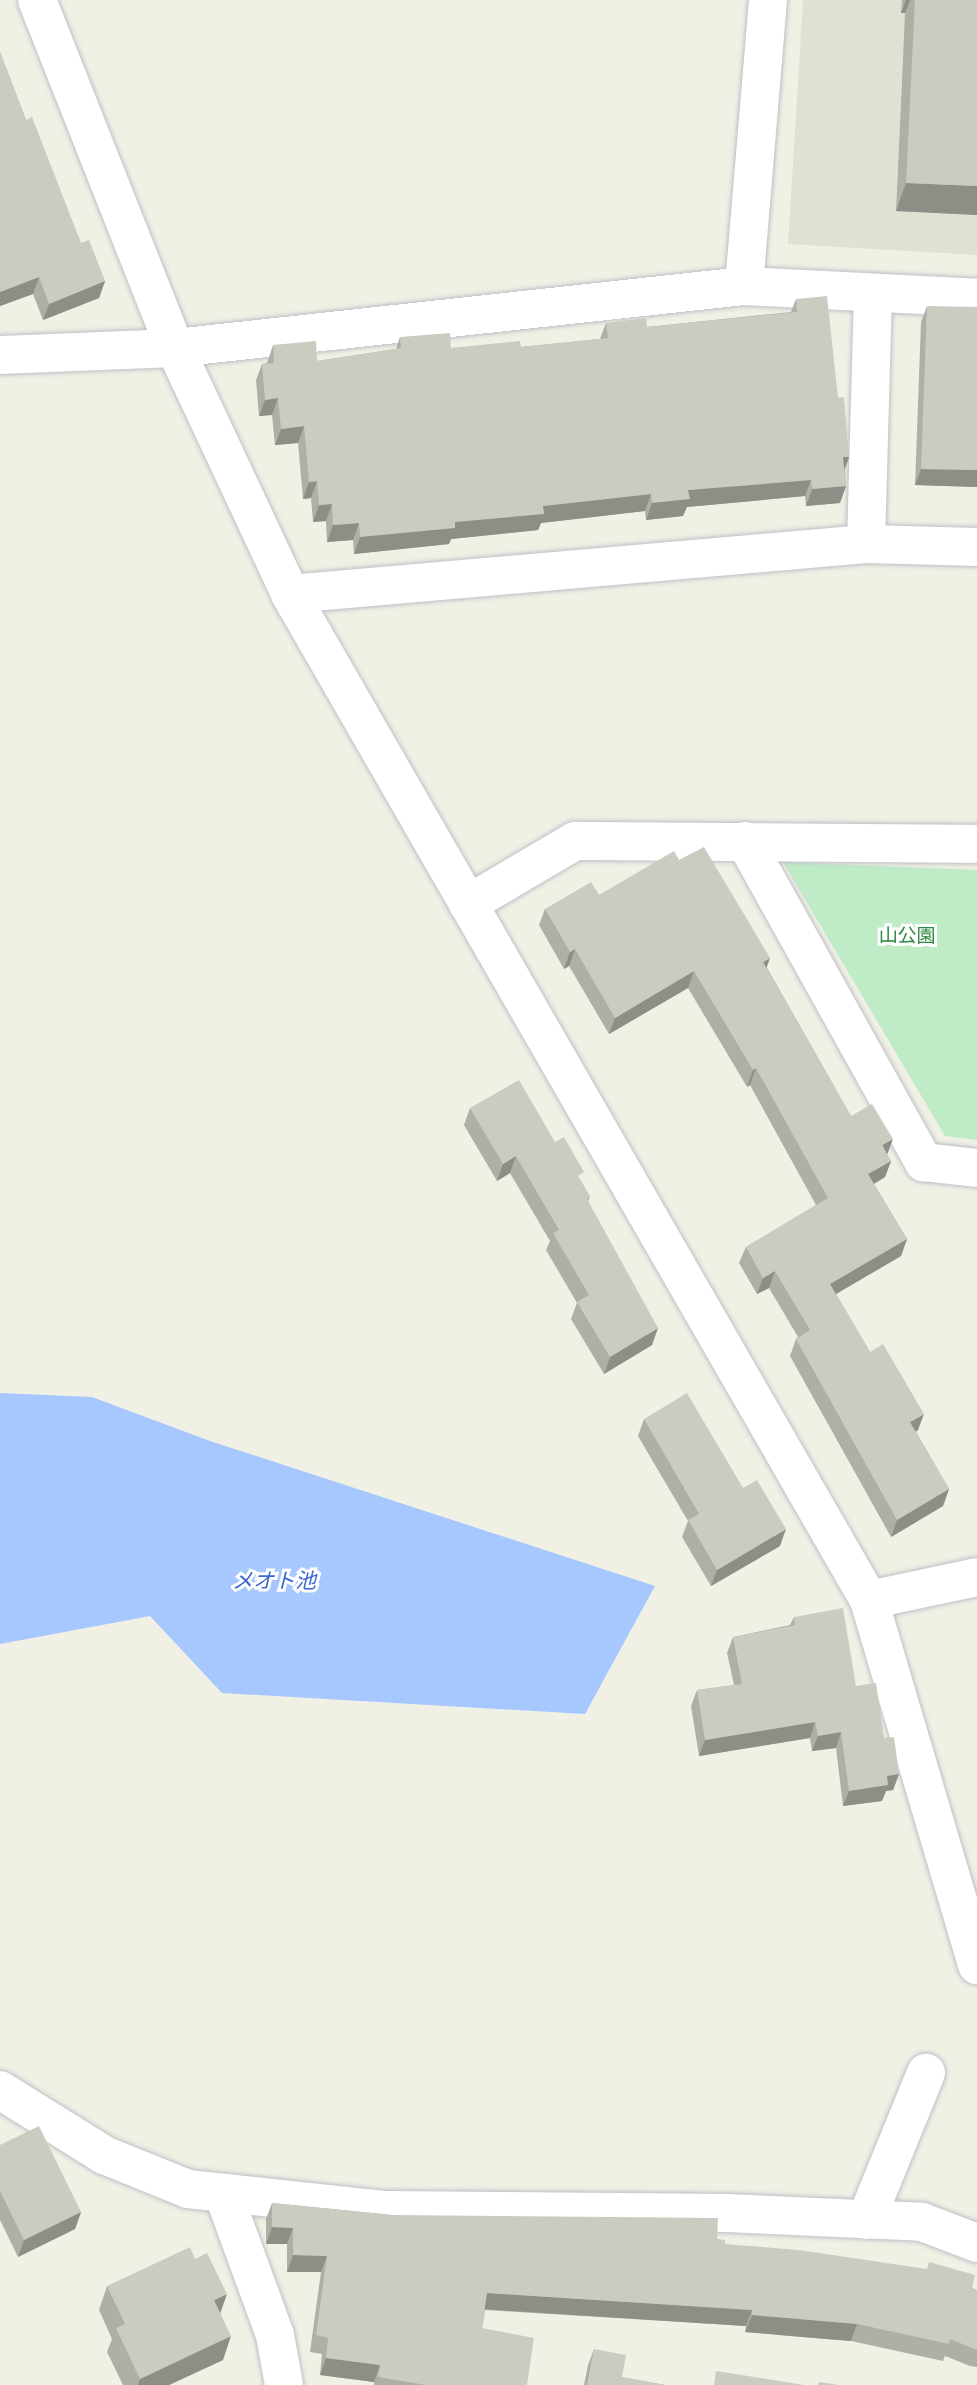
<!DOCTYPE html>
<html>
<head>
<meta charset="utf-8">
<style>
  body { margin:0 }
  #map { position:relative; width:977px; height:2385px; overflow:hidden; background:#f1f0e5; font-family:"Source Sans 3","Noto Sans JP",sans-serif }
  div>[style] { position:absolute }
  [style*='--x'] { left:calc(var(--x)*1px); top:calc(var(--y)*1px); width:calc(var(--w)*1px); rotate:calc(var(--a)*1deg) }
  .education>* { inset:0; background:#e0e0d3 }
  .green>* { inset:0; background:#bfebc7 }
  .water>* { inset:0; background:#a6c8ff }
  .roads { filter:drop-shadow(0 0 2px #bec0c7) drop-shadow(0 0 2px #bec0c7) }
  .minor>* { height:38px; margin:-19px; padding:0 19px; transform-origin:19px; border-radius:19px; background:#fff }
  .wall>* { inset:0; background:#afafa6 }
  .shaded-wall>* { inset:0; background:#8e8e87 }
  .building>* { inset:0; background:#cbcbc1 }
  span { translate:-50% -50%; white-space:nowrap; text-align:center; line-height:1.15; -webkit-text-stroke:6px #fff; paint-order:stroke }
  .park-label { font-size:19px; color:#2c8741 }
  .water-label { font-size:21px; color:#3b68d0; font-style:italic }
</style>
</head>
<body>
<div id="map">
  <div class="education">
    <i style="clip-path:polygon(803px 0,902px 0,901px 13px,977px 18px,903px 51px,896px 211px,976px 215px,977px 210px,977px 255px,788px 244px)"></i>
  </div>
  <div class="green">
    <i style="clip-path:polygon(783px 862px,977px 870px,977px 1140px,945px 1136px)"></i>
  </div>
  <div class="water">
    <i style="clip-path:polygon(0 1393px,92px 1397px,210px 1441px,655px 1586px,585px 1714px,222px 1693px,150px 1616px,0 1644px)"></i>
  </div>
  <div class="roads">
    <div class="minor">
      <i style="--x:37;--y:0;--w:374;--a:68.4"></i>
      <i style="--x:175;--y:348;--w:272;--a:64.9"></i>
      <i style="--x:290;--y:594;--w:1161;--a:60.08"></i>
      <i style="--x:869;--y:1600;--w:381;--a:73.5"></i>
      <i style="--x:744;--y:286;--w:287;--a:-85.2"></i>
      <i style="--x:0;--y:355;--w:175;--a:-2.3"></i>
      <i style="--x:175;--y:348;--w:572;--a:-6.22"></i>
      <i style="--x:744;--y:286;--w:233;--a:2.9"></i>
      <i style="--x:866;--y:544;--w:251;--a:-88.4"></i>
      <i style="--x:290;--y:594;--w:578;--a:-4.96"></i>
      <i style="--x:866;--y:544;--w:111;--a:1.5"></i>
      <i style="--x:745;--y:841;--w:368;--a:60.9"></i>
      <i style="--x:924;--y:1162;--w:53;--a:6.5"></i>
      <i style="--x:468;--y:904;--w:124;--a:-30.5"></i>
      <i style="--x:575;--y:841;--w:402;--a:0.4"></i>
      <i style="--x:869;--y:1600;--w:110;--a:-12"></i>
      <i style="--x:0;--y:2090;--w:123;--a:32"></i>
      <i style="--x:104;--y:2155;--w:91;--a:22"></i>
      <i style="--x:188;--y:2189;--w:199;--a:6.1"></i>
      <i style="--x:386;--y:2210;--w:341;--a:0.5"></i>
      <i style="--x:727;--y:2213;--w:195;--a:2.6"></i>
      <i style="--x:922;--y:2222;--w:59;--a:20.9"></i>
      <i style="--x:223;--y:2193;--w:151;--a:69.9"></i>
      <i style="--x:275;--y:2335;--w:51;--a:79.8"></i>
      <i style="--x:866;--y:2220;--w:159;--a:-67.8"></i>
    </div>
  </div>
  <div class="wall">
    <i style="clip-path:polygon(902px 0,977px 0,977px 215px,896px 211px,905px 13px,901px 13px)"></i>
    <i style="clip-path:polygon(0 52px,26px 120px,81px 243px,105px 281px,99px 298px,43px 320px,33px 294px,0 306px)"></i>
    <i style="clip-path:polygon(796px 299px,838px 398px,849px 457px,845px 469px,846px 486px,840px 503px,806px 506px,805px 496px,687px 507px,683px 516px,646px 520px,645px 511px,541px 523px,538px 530px,451px 539px,449px 544px,354px 554px,353px 540px,327px 542px,326px 521px,313px 522px,311px 498px,303px 499px,298px 443px,275px 445px,272px 415px,259px 416px,256px 380px,262px 364px,267px 363px,273px 345px,317px 361px,396px 349px,400px 337px,451px 348px,521px 347px,600px 339px,606px 323px,647px 327px,791px 312px)"></i>
    <i style="clip-path:polygon(927px 306px,977px 487px,915px 485px,921px 322px)"></i>
    <i style="clip-path:polygon(679px 860px,767px 968px,851px 1116px,887px 1155px,891px 1161px,885px 1177px,874px 1184px,907px 1239px,901px 1256px,836px 1294px,870px 1352px,918px 1430px,916px 1432px,949px 1489px,943px 1506px,891px 1537px,790px 1356px,796px 1339px,798px 1337px,769px 1288px,757px 1294px,739px 1263px,746px 1247px,816px 1205px,750px 1085px,747px 1087px,688px 988px,609px 1034px,569px 966px,564px 969px,539px 925px,545px 909px,599px 895px)"></i>
    <i style="clip-path:polygon(470px 1108px,555px 1142px,581px 1181px,590px 1197px,588px 1201px,652px 1345px,604px 1374px,571px 1319px,577px 1303px,546px 1250px,550px 1241px,510px 1173px,497px 1181px,464px 1125px)"></i>
    <i style="clip-path:polygon(644px 1419px,743px 1488px,780px 1546px,711px 1586px,682px 1537px,688px 1521px,638px 1436px)"></i>
    <i style="clip-path:polygon(794px 1617px,856px 1686px,884px 1738px,899px 1774px,893px 1790px,886px 1791px,882px 1801px,843px 1806px,836px 1748px,812px 1751px,810px 1738px,699px 1756px,691px 1706px,697px 1690px,734px 1685px,727px 1653px,733px 1637px,790px 1625px)"></i>
    <i style="clip-path:polygon(0 2145px,81px 2212px,75px 2229px,18px 2257px,0 2220px)"></i>
    <i style="clip-path:polygon(272px 2203px,392px 2215px,717px 2239px,725px 2244px,972px 2288px,977px 2290px,977px 2367px,970px 2366px,945px 2356px,943px 2361px,851px 2341px,745px 2332px,746px 2326px,485px 2310px,482px 2328px,527px 2385px,374px 2385px,374px 2382px,320px 2375px,322px 2354px,310px 2352px,321px 2272px,287px 2272px,287px 2244px,266px 2244px,266px 2219px)"></i>
    <i style="clip-path:polygon(195px 2259px,220px 2313px,223px 2360px,169px 2385px,123px 2385px,107px 2352px,112px 2339px,99px 2310px,107px 2286px)"></i>
    <i style="clip-path:polygon(594px 2349px,622px 2377px,665px 2385px,584px 2385px,588px 2365px)"></i>
  </div>
  <div class="shaded-wall">
    <i style="clip-path:polygon(906px 0,910px 0,905px 13px,901px 13px)"></i>
    <i style="clip-path:polygon(906px 183px,977px 186px,977px 215px,896px 211px)"></i>
    <i style="clip-path:polygon(39px 277px,33px 294px,0 306px,0 292px)"></i>
    <i style="clip-path:polygon(105px 281px,99px 298px,43px 320px,49px 304px)"></i>
    <i style="clip-path:polygon(278px 398px,272px 415px,259px 416px,265px 400px)"></i>
    <i style="clip-path:polygon(304px 426px,298px 443px,275px 445px,281px 429px)"></i>
    <i style="clip-path:polygon(843px 457px,849px 457px,843px 474px)"></i>
    <i style="clip-path:polygon(921px 469px,977px 470px,977px 487px,915px 485px)"></i>
    <i style="clip-path:polygon(811px 480px,805px 496px,687px 507px,683px 516px,646px 520px,652px 503px,688px 490px)"></i>
    <i style="clip-path:polygon(317px 481px,311px 498px,303px 499px,309px 482px)"></i>
    <i style="clip-path:polygon(846px 486px,840px 503px,806px 506px,812px 489px)"></i>
    <i style="clip-path:polygon(651px 494px,645px 511px,541px 523px,538px 530px,451px 539px,449px 544px,354px 554px,360px 537px,543px 506px)"></i>
    <i style="clip-path:polygon(332px 504px,326px 521px,313px 522px,319px 505px)"></i>
    <i style="clip-path:polygon(359px 523px,353px 540px,327px 542px,333px 525px)"></i>
    <i style="clip-path:polygon(575px 949px,569px 966px,564px 969px,570px 952px)"></i>
    <i style="clip-path:polygon(770px 958px,764px 975px,763px 962px)"></i>
    <i style="clip-path:polygon(694px 971px,688px 988px,609px 1034px,615px 1018px)"></i>
    <i style="clip-path:polygon(756px 1068px,750px 1085px,747px 1087px,753px 1070px)"></i>
    <i style="clip-path:polygon(893px 1139px,887px 1155px,882px 1145px)"></i>
    <i style="clip-path:polygon(516px 1156px,510px 1173px,497px 1181px,503px 1164px)"></i>
    <i style="clip-path:polygon(891px 1161px,885px 1177px,862px 1191px,868px 1174px)"></i>
    <i style="clip-path:polygon(907px 1239px,901px 1256px,824px 1301px,830px 1284px)"></i>
    <i style="clip-path:polygon(775px 1271px,769px 1288px,757px 1294px,763px 1278px)"></i>
    <i style="clip-path:polygon(658px 1328px,652px 1345px,604px 1374px,610px 1357px)"></i>
    <i style="clip-path:polygon(924px 1414px,918px 1430px,904px 1439px,910px 1422px)"></i>
    <i style="clip-path:polygon(949px 1489px,943px 1506px,891px 1537px,897px 1520px)"></i>
    <i style="clip-path:polygon(786px 1529px,780px 1546px,711px 1586px,717px 1570px)"></i>
    <i style="clip-path:polygon(815px 1722px,810px 1738px,699px 1756px,705px 1740px)"></i>
    <i style="clip-path:polygon(841px 1732px,836px 1748px,812px 1751px,818px 1736px)"></i>
    <i style="clip-path:polygon(899px 1774px,893px 1790px,886px 1791px,882px 1801px,843px 1806px,849px 1791px,887px 1776px)"></i>
    <i style="clip-path:polygon(81px 2212px,75px 2229px,18px 2257px,24px 2240px)"></i>
    <i style="clip-path:polygon(272px 2227px,293px 2228px,287px 2244px,266px 2244px)"></i>
    <i style="clip-path:polygon(293px 2255px,327px 2256px,321px 2272px,287px 2272px)"></i>
    <i style="clip-path:polygon(487px 2293px,752px 2310px,746px 2326px,481px 2309px)"></i>
    <i style="clip-path:polygon(227px 2294px,219px 2317px,214px 2300px)"></i>
    <i style="clip-path:polygon(752px 2315px,857px 2324px,851px 2341px,745px 2332px)"></i>
    <i style="clip-path:polygon(231px 2336px,223px 2360px,169px 2385px,138px 2385px,140px 2379px)"></i>
    <i style="clip-path:polygon(326px 2358px,380px 2365px,374px 2382px,320px 2375px)"></i>
  </div>
  <div class="building">
    <i style="clip-path:polygon(915px 0,977px 0,977px 186px,906px 183px)"></i>
    <i style="clip-path:polygon(0 52px,26px 120px,32px 117px,81px 243px,89px 240px,105px 281px,49px 304px,39px 277px,0 292px)"></i>
    <i style="clip-path:polygon(827px 296px,838px 398px,844px 397px,849px 457px,843px 457px,846px 486px,812px 489px,811px 480px,688px 490px,690px 499px,652px 503px,651px 494px,543px 506px,544px 514px,455px 522px,455px 528px,360px 537px,359px 523px,333px 525px,332px 504px,319px 505px,317px 481px,309px 482px,304px 426px,281px 429px,278px 398px,265px 400px,262px 364px,274px 363px,273px 345px,316px 341px,317px 361px,401px 348px,400px 337px,450px 333px,451px 348px,520px 341px,521px 347px,608px 338px,606px 323px,646px 318px,647px 327px,797px 312px,796px 299px)"></i>
    <i style="clip-path:polygon(927px 306px,977px 307px,977px 470px,921px 469px)"></i>
    <i style="clip-path:polygon(704px 847px,770px 958px,763px 962px,851px 1116px,872px 1104px,893px 1139px,882px 1145px,891px 1161px,868px 1174px,907px 1239px,830px 1284px,870px 1352px,883px 1344px,924px 1414px,910px 1422px,949px 1489px,897px 1520px,796px 1339px,810px 1330px,775px 1271px,763px 1278px,746px 1247px,828px 1198px,756px 1068px,753px 1070px,694px 971px,615px 1018px,575px 949px,570px 952px,545px 909px,591px 882px,599px 895px,674px 851px,679px 860px)"></i>
    <i style="clip-path:polygon(519px 1080px,555px 1142px,564px 1137px,584px 1172px,578px 1176px,590px 1197px,587px 1199px,658px 1328px,610px 1357px,577px 1302px,589px 1295px,553px 1233px,559px 1230px,516px 1156px,503px 1164px,470px 1108px)"></i>
    <i style="clip-path:polygon(687px 1393px,743px 1488px,757px 1480px,786px 1529px,717px 1570px,688px 1520px,699px 1514px,644px 1419px)"></i>
    <i style="clip-path:polygon(843px 1608px,856px 1686px,876px 1683px,884px 1738px,894px 1737px,899px 1774px,887px 1776px,888px 1785px,849px 1791px,841px 1732px,818px 1736px,815px 1722px,705px 1740px,697px 1690px,742px 1684px,733px 1637px,795px 1625px,794px 1617px)"></i>
    <i style="clip-path:polygon(39px 2126px,81px 2212px,24px 2240px,0 2191px,0 2145px)"></i>
    <i style="clip-path:polygon(272px 2203px,392px 2215px,718px 2218px,717px 2239px,725px 2240px,725px 2244px,799px 2250px,927px 2269px,929px 2262px,975px 2275px,972px 2288px,977px 2290px,977px 2350px,950px 2339px,949px 2344px,857px 2324px,752px 2315px,752px 2310px,487px 2293px,482px 2328px,534px 2338px,527px 2385px,426px 2385px,378px 2377px,380px 2365px,326px 2358px,328px 2338px,316px 2335px,327px 2256px,293px 2255px,293px 2228px,272px 2227px)"></i>
    <i style="clip-path:polygon(190px 2247px,195px 2259px,207px 2253px,227px 2294px,214px 2300px,231px 2336px,140px 2379px,116px 2328px,125px 2324px,107px 2286px)"></i>
    <i style="clip-path:polygon(594px 2349px,626px 2355px,622px 2377px,665px 2385px,587px 2385px)"></i>
    <i style="clip-path:polygon(716px 2371px,804px 2385px,714px 2385px)"></i>
    <i style="clip-path:polygon(819px 2382px,839px 2385px,818px 2385px)"></i>
  </div>
  <div class="park-label">
    <span style="left:907px;top:937px">山公園</span>
  </div>
  <div class="water-label">
    <span style="left:274px;top:1581px">メオト池</span>
  </div>
</div>
</body>
</html>
